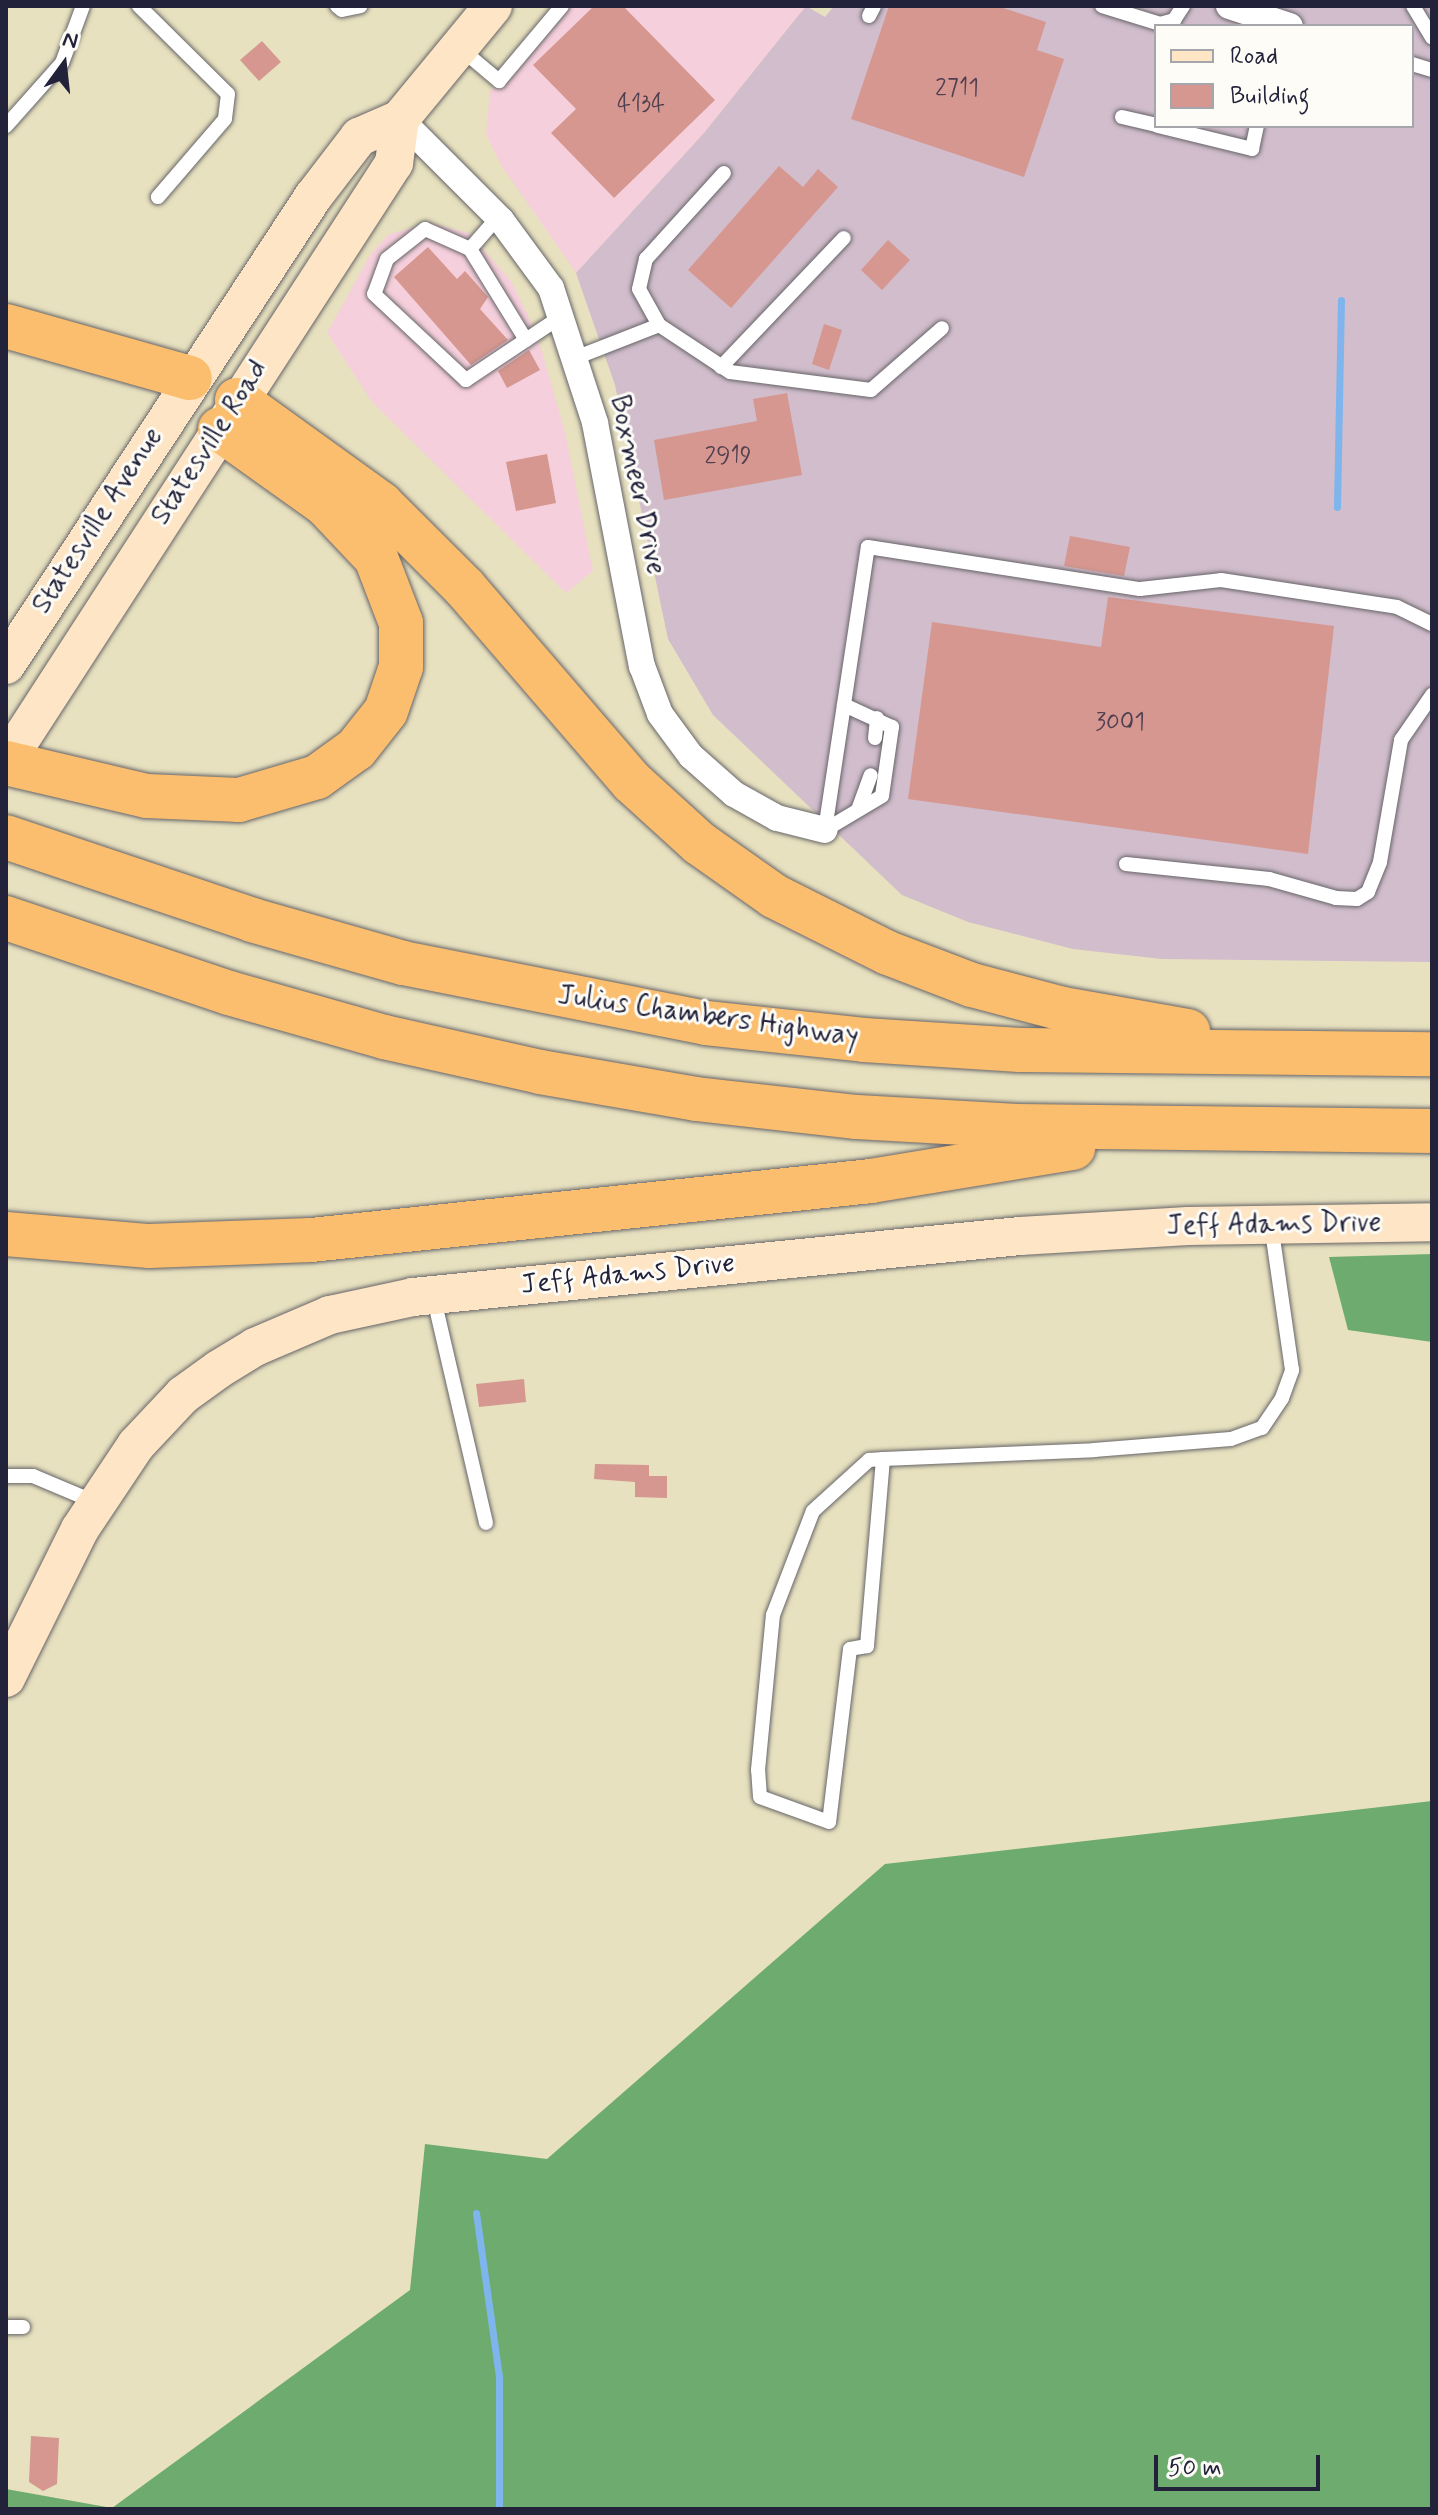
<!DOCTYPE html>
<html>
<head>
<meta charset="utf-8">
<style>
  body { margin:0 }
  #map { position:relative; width:1438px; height:2515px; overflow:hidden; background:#e7e1bf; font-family:Mynerve,sans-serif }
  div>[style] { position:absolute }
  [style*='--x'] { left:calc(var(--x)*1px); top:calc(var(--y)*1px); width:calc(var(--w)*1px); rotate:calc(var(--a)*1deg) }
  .built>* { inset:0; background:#f5cfdb }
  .industrial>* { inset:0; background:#d1bdcc }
  .forest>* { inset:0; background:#6dac6e }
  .stream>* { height:7px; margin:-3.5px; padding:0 3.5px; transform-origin:3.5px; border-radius:3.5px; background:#7eb5ed }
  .building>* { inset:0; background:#d5978f }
  .roads { filter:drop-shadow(0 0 2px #676569) drop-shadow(0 0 2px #676569) }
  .lane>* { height:14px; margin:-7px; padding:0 7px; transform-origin:7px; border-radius:7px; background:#fff }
  .street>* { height:26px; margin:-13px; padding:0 13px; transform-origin:13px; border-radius:13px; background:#fff }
  .secondary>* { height:38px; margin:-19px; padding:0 19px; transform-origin:19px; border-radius:19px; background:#fde5c5 }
  .highway>* { height:44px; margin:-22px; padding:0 22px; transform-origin:22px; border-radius:22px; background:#fbbe6e }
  span { translate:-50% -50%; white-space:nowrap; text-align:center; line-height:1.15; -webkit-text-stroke:6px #fdfcf7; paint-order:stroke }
  .number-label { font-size:24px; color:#4f3f50 }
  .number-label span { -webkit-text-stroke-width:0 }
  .street-label { font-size:28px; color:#22223b }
  .frame { position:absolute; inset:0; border:8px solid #22223b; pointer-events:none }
  .legend { position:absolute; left:1154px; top:24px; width:260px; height:104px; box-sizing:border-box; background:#fdfcf7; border:2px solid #a5a5ac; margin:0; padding:10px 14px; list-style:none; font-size:24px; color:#22223b }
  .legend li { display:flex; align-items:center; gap:16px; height:40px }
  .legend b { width:40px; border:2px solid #a5a5ac }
  .north { position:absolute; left:24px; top:24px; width:80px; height:80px; -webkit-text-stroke:6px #fdfcf7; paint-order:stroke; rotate:15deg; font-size:22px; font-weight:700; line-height:32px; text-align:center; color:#22223b }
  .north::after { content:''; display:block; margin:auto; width:28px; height:36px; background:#22223b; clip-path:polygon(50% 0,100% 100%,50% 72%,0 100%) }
  .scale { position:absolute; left:1154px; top:2455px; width:166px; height:36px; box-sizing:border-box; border:4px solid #22223b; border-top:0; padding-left:10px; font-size:24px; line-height:28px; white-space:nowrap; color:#22223b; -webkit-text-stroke:6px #fdfcf7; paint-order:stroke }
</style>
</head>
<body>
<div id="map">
  <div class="built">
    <i style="clip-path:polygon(570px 6px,806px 6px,704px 133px,576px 273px,501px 165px,486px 134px,490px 92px)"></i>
    <i style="clip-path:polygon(431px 223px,469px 233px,511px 281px,537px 334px,565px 432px,593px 571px,566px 593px,372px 402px,327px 333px,370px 255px,389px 234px)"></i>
  </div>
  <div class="industrial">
    <i style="clip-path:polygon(evenodd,806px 6px,825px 17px,834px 6px,1432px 6px,1432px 962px,1162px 959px,1073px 949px,968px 922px,902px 895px,713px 715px,668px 639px,615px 385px,576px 273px,704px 133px,806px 6px,1156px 26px,1412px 26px,1412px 126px,1156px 126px,1156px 26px)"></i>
  </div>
  <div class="forest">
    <i style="clip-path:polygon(1432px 1254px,1432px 1342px,1348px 1330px,1329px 1257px)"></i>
    <i style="clip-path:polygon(1432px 1801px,1432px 2509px,6px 2509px,6px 2489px,112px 2508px,410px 2290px,425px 2144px,547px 2159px,885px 1864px)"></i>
  </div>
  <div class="stream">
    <i style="--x:1337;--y:507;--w:207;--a:-88.9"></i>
    <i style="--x:476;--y:2213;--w:165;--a:82"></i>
    <i style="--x:499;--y:2376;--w:133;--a:90"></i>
  </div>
  <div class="building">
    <i style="clip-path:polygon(594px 6px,623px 6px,715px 100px,614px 198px,551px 133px,576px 109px,533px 65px)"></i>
    <i style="clip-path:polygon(889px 6px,997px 6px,1046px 22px,1037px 50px,1064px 59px,1024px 177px,851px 119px)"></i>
    <i style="clip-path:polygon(262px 41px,281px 62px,259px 81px,240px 60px)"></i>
    <i style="clip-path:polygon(779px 166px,803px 187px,818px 169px,838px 187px,731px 308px,688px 270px)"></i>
    <i style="clip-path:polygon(888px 240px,910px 260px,882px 290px,861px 270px)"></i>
    <i style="clip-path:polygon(428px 247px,457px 279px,465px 271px,488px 297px,480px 309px,508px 340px,471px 365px,394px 277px)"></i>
    <i style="clip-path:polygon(824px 324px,842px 330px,829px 370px,812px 364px)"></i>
    <i style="clip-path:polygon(529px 350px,540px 370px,507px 388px,498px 371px)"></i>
    <i style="clip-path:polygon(787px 393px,802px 475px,664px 500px,654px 440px,757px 421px,753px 399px)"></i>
    <i style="clip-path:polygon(547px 454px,556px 503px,516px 511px,506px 462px)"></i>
    <i style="clip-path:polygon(1070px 536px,1130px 547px,1124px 576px,1064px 566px)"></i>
    <i style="clip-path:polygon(1108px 597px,1334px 626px,1308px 854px,908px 799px,932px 622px,1101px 647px)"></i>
    <i style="clip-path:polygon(524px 1379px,526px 1402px,479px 1407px,476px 1384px)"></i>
    <i style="clip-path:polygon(595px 1464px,649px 1465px,649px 1476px,667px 1476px,667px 1498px,635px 1497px,635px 1482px,594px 1479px)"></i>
    <i style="clip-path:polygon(31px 2436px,59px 2438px,57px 2484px,43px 2491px,29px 2482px)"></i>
  </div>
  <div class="roads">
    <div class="lane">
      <i style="--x:139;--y:6;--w:125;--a:44.7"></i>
      <i style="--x:228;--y:94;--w:25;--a:97"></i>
      <i style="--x:225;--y:119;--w:103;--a:130.7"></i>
      <i style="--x:337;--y:6;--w:6;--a:39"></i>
      <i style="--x:342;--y:10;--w:19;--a:-12"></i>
      <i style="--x:1102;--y:6;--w:61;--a:17.2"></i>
      <i style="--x:1160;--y:24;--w:15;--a:-16"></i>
      <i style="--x:1174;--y:20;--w:17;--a:-57"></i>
      <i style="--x:1413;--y:6;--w:37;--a:59"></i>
      <i style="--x:869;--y:16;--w:11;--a:-63"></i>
      <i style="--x:461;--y:49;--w:50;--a:40.1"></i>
      <i style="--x:499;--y:81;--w:98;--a:-50"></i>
      <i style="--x:1412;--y:64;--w:21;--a:17"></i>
      <i style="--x:1122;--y:117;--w:35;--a:13"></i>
      <i style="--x:6;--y:126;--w:84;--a:-48.4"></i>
      <i style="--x:62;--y:63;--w:61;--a:-69.8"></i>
      <i style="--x:1158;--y:126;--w:97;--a:13.7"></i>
      <i style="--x:1252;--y:149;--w:24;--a:-78"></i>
      <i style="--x:498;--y:217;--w:43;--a:131.2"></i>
      <i style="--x:470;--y:249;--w:49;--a:-156"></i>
      <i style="--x:425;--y:229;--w:48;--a:141.7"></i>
      <i style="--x:387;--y:259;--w:37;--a:110"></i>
      <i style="--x:374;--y:294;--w:126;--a:43.1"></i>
      <i style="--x:466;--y:380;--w:115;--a:-33.7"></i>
      <i style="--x:470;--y:249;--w:107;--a:58.4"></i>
      <i style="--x:659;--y:325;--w:41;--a:-119.1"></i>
      <i style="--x:639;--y:289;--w:31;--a:-77"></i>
      <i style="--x:646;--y:259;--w:116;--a:-47.8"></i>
      <i style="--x:575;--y:358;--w:90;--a:-21.4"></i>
      <i style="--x:659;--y:325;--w:85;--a:33.5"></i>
      <i style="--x:730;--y:372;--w:142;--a:7.3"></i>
      <i style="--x:871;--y:390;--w:94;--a:-41.1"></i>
      <i style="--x:721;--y:367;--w:178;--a:-46.4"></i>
      <i style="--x:875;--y:738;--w:20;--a:-84"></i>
      <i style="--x:858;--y:810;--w:37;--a:-70"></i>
      <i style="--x:825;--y:830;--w:286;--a:-81.4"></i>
      <i style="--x:868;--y:547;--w:275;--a:8.8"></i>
      <i style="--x:1140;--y:589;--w:81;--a:-6.3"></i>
      <i style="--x:1221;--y:580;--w:178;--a:8.7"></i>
      <i style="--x:1397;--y:607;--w:39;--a:26"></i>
      <i style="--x:825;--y:830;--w:66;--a:-30.8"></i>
      <i style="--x:882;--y:796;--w:70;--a:-81.8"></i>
      <i style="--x:892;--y:727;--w:53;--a:-155.4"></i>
      <i style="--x:1126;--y:864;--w:144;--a:6"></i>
      <i style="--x:1269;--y:879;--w:70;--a:15.8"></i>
      <i style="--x:1336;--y:898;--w:21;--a:3"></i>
      <i style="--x:1357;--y:899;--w:13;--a:-32"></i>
      <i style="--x:1368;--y:892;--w:32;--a:-68"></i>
      <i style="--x:1380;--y:862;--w:124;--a:-80.2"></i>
      <i style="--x:1401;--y:740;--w:55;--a:-55.4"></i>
      <i style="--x:433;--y:1295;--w:234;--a:76.9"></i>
      <i style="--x:883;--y:1459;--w:188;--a:94.9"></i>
      <i style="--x:867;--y:1646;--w:17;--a:170"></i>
      <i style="--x:850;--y:1649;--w:174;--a:96.9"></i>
      <i style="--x:829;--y:1822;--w:73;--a:-160.1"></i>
      <i style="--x:760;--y:1797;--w:27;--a:-94"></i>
      <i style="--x:758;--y:1770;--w:156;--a:-84.5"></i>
      <i style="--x:773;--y:1615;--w:111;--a:-69"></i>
      <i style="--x:813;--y:1511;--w:76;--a:-42.3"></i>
      <i style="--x:869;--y:1460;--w:14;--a:-4"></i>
      <i style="--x:883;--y:1459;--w:211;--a:-2.4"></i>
      <i style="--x:1094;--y:1450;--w:137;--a:-4.6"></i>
      <i style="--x:1231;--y:1439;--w:33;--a:-20"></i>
      <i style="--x:1262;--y:1428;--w:36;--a:-56"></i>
      <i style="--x:1282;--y:1398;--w:30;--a:-70"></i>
      <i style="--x:1292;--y:1370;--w:147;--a:-98.2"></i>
      <i style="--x:6;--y:1476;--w:27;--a:0"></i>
      <i style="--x:33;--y:1476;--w:67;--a:22.8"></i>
      <i style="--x:6;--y:2327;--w:17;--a:0"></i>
    </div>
    <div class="street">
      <i style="--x:1229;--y:6;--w:64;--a:18.2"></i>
      <i style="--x:400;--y:119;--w:143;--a:45"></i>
      <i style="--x:501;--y:220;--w:84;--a:53.7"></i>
      <i style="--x:551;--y:288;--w:142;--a:71.9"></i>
      <i style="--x:595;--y:423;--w:248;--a:79.1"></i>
      <i style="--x:642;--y:666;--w:51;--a:69.4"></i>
      <i style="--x:660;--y:714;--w:52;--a:53.6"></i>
      <i style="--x:691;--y:756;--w:57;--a:41.5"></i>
      <i style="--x:734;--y:794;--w:49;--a:29.2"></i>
      <i style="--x:777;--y:818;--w:49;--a:14"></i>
    </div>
    <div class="secondary">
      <i style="--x:6;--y:665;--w:560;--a:-56.74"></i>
      <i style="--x:313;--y:197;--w:76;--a:-52.5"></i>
      <i style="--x:359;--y:137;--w:45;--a:-23.7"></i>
      <i style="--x:400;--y:119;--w:146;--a:-50.5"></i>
      <i style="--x:6;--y:762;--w:714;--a:-57.07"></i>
      <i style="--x:394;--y:163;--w:44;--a:-82.2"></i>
      <i style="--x:6;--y:1678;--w:166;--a:-63.6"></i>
      <i style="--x:80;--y:1529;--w:101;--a:-56.3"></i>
      <i style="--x:136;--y:1445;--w:69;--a:-46.8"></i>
      <i style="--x:183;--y:1395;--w:44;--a:-35.8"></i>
      <i style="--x:219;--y:1369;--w:42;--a:-31.4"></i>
      <i style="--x:255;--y:1347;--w:82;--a:-23.1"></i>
      <i style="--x:330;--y:1315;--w:85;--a:-12.2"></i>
      <i style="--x:413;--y:1297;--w:610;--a:-5.74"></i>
      <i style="--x:1020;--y:1236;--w:168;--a:-3.4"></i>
      <i style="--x:1188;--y:1226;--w:244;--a:-0.9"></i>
    </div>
    <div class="highway">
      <i style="--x:6;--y:326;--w:191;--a:15.8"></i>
      <i style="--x:237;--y:400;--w:178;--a:35.8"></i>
      <i style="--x:381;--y:504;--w:119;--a:45"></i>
      <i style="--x:465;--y:588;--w:256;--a:49.3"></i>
      <i style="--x:632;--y:782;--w:91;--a:42.3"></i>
      <i style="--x:699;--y:843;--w:92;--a:35.2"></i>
      <i style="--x:774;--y:896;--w:127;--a:26.6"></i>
      <i style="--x:888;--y:953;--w:90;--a:20.9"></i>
      <i style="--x:972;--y:985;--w:94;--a:14.8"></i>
      <i style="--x:1063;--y:1009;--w:127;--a:10"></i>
      <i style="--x:6;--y:763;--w:145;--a:13.2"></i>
      <i style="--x:147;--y:796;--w:92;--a:2.5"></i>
      <i style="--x:239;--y:800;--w:81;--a:-16.4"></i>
      <i style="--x:317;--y:777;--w:48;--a:-35.7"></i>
      <i style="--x:356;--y:749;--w:48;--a:-51.7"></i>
      <i style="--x:386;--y:711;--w:46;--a:-71.2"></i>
      <i style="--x:401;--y:667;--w:44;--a:-90"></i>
      <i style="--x:401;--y:623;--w:70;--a:-111"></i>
      <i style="--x:376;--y:558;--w:74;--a:-133.4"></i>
      <i style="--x:325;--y:504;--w:129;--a:-144.5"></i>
      <i style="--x:6;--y:837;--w:260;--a:18.6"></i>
      <i style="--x:252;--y:920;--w:157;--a:15.9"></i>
      <i style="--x:403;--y:963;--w:309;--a:11.2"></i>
      <i style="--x:706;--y:1023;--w:159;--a:6.1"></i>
      <i style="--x:864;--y:1040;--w:156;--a:3.7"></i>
      <i style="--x:1020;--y:1050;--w:412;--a:0.6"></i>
      <i style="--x:6;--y:918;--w:235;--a:18.6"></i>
      <i style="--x:229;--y:993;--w:161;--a:15.8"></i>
      <i style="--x:384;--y:1037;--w:160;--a:12.6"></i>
      <i style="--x:540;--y:1072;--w:158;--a:9.8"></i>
      <i style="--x:696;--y:1099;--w:162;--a:6.4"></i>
      <i style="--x:857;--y:1117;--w:160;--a:3.2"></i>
      <i style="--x:1017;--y:1126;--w:415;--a:0.7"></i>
      <i style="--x:6;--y:1234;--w:144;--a:4.8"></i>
      <i style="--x:149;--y:1246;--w:162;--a:-2.1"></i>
      <i style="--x:311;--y:1240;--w:563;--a:-6.01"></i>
      <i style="--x:871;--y:1181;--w:205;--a:-9.3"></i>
    </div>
  </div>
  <div class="number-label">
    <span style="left:957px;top:89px">2711</span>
    <span style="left:641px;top:105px">4134</span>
    <span style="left:728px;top:457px">2919</span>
    <span style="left:1120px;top:723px">3001</span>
  </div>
  <div class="street-label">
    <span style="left:210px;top:443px;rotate:-57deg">Statesville Road</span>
    <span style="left:637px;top:485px;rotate:78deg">Boxmeer Drive</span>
    <span style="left:98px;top:521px;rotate:-57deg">Statesville Avenue</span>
    <span style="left:708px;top:1017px;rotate:8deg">Julius Chambers Highway</span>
    <span style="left:1274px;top:1225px;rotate:-1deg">Jeff Adams Drive</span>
    <span style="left:628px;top:1275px;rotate:-6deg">Jeff Adams Drive</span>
  </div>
  <div class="frame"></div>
  <ul class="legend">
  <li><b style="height:10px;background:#fde5c5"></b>Road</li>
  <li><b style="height:22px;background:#d5978f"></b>Building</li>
  </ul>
  <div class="north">N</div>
  <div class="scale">50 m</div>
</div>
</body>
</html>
